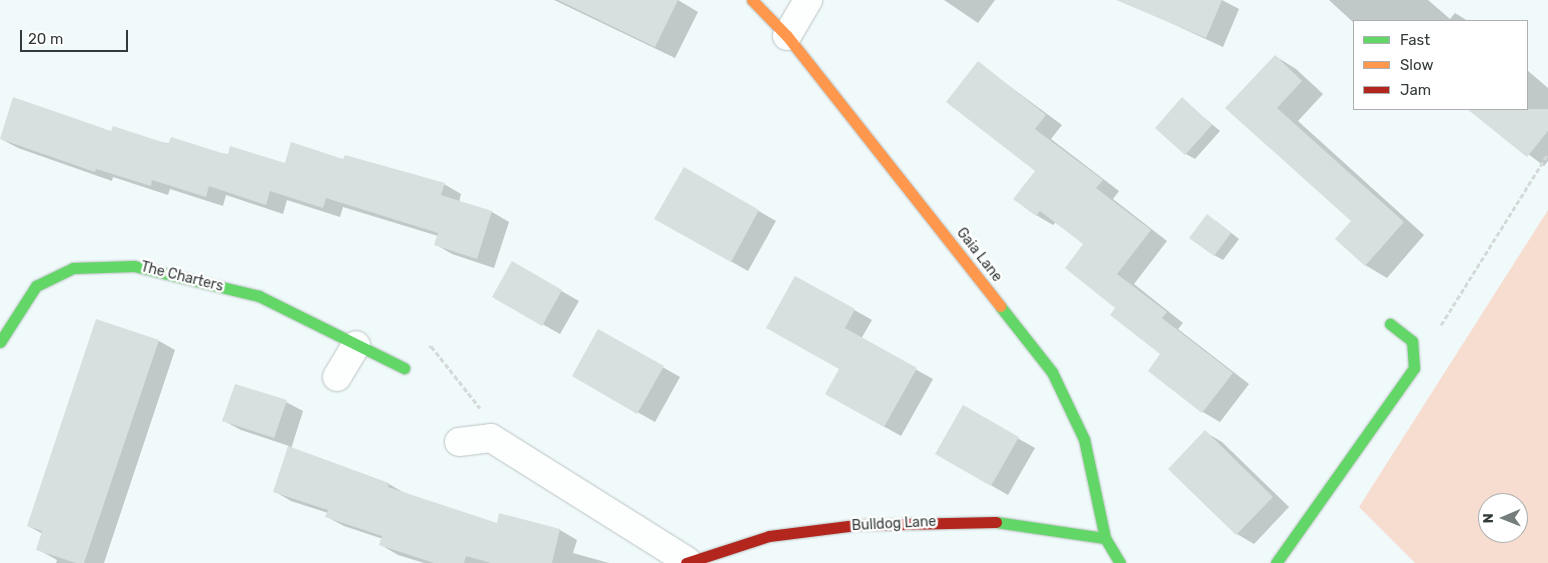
<!DOCTYPE html>
<html>
<head>
<meta charset="utf-8">
<style>
  body { margin:0 }
  #map { position:relative; width:1548px; height:563px; overflow:hidden; background:#f0fafa; font-family:Rubik,sans-serif }
  div>[style] { position:absolute }
  [style*='--x'] { left:calc(var(--x)*1px); top:calc(var(--y)*1px); width:calc(var(--w)*1px); rotate:calc(var(--a)*1deg) }
  .green>* { inset:0; background:#f7dcd0 }
  .shadow>* { inset:0; background:#0003 }
  .building>* { inset:0; background:#d7dfdf }
  .path>* { height:3px; margin-top:-1.5px; transform-origin:0; background:repeating-linear-gradient(90deg,#d5d9d9 0 5px,transparent 0 7.5px) }
  .roads { filter:drop-shadow(0 0 1px #bcc3c3) drop-shadow(0 0 1px #bcc3c3) }
  .street>* { height:28px; margin:-14px; padding:0 14px; transform-origin:14px; border-radius:14px; background:#fdfefe }
  .fast>* { height:11px; margin:-5.5px; padding:0 5.5px; transform-origin:5.5px; border-radius:5.5px; background:#63d668 }
  .slow>* { height:11px; margin:-5.5px; padding:0 5.5px; transform-origin:5.5px; border-radius:5.5px; background:#ff974d }
  .jam>* { height:11px; margin:-5.5px; padding:0 5.5px; transform-origin:5.5px; border-radius:5.5px; background:#b3261e }
  span { translate:-50% -50%; white-space:nowrap; text-align:center; line-height:1.15; -webkit-text-stroke:5px #fff; paint-order:stroke }
  .street-label { font-size:14px; color:#333a3a }
  .legend { position:absolute; left:1353px; top:20px; width:175px; height:90px; box-sizing:border-box; background:#fff; border:1px solid #adb0b0; margin:0; padding:6px 9px; list-style:none; font-size:15px; color:#333a3a }
  .legend li { display:flex; align-items:center; gap:10px; height:25px }
  .legend b { width:25px; border:1px solid #adb0b0 }
  .north { position:absolute; left:1478px; top:493px; width:50px; height:50px; box-sizing:border-box; background:#fff; border:1px solid #adb0b0; border-radius:50%; rotate:269deg; font-size:14px; font-weight:700; line-height:20px; text-align:center; color:#333a3a }
  .north::after { content:''; display:block; margin:auto; width:18px; height:22px; background:#757d7d; clip-path:polygon(50% 0,100% 100%,50% 72%,0 100%) }
  .scale { position:absolute; left:20px; top:30px; width:108px; height:22px; box-sizing:border-box; border:2px solid #333a3a; border-top:0; padding-left:6px; font-size:15px; line-height:18px; white-space:nowrap; color:#333a3a; -webkit-text-stroke:4px #fff; paint-order:stroke }
</style>
</head>
<body>
<div id="map">
  <div class="green">
    <i style="clip-path:polygon(evenodd,1548px 210px,1548px 563px,1415px 563px,1359px 507px,1548px 210px,1488px 503px,1518px 503px,1518px 533px,1488px 533px,1488px 503px)"></i>
  </div>
  <div class="shadow">
    <i style="clip-path:polygon(554px 0,678px 0,698px 12px,675px 58px)"></i>
    <i style="clip-path:polygon(944px 0,995px 0,978px 23px)"></i>
    <i style="clip-path:polygon(1121px 0,1222px 0,1239px 9px,1223px 47px)"></i>
    <i style="clip-path:polygon(1329px 0,1428px 0,1450px 19px,1455px 13px,1468px 21px,1354px 23px)"></i>
    <i style="clip-path:polygon(1275px 56px,1296px 69px,1323px 94px,1298px 121px,1424px 235px,1387px 278px,1365px 265px,1353px 220px,1227px 108px)"></i>
    <i style="clip-path:polygon(978px 63px,1062px 125px,1051px 139px,1119px 191px,1113px 199px,1167px 241px,1134px 284px,1183px 323px,1178px 329px,1249px 384px,1220px 422px,1203px 412px,1162px 354px,1117px 307px,1085px 244px,1056px 222px,1053px 225px,1036px 215px,1037px 171px)"></i>
    <i style="clip-path:polygon(1527px 70px,1548px 88px,1548px 161px,1544px 166px,1473px 112px,1475px 109px,1527px 109px)"></i>
    <i style="clip-path:polygon(1182px 99px,1220px 131px,1195px 159px,1186px 154px)"></i>
    <i style="clip-path:polygon(112px 133px,286px 165px,344px 161px,444px 184px,461px 194px,459px 202px,492px 212px,509px 222px,494px 268px,452px 254px,435px 244px,438px 236px,343px 207px,340px 217px,287px 200px,283px 214px,226px 195px,223px 206px,170px 189px,168px 195px,113px 177px,112px 181px,18px 148px,1px 139px)"></i>
    <i style="clip-path:polygon(684px 168px,776px 221px,748px 271px,656px 219px)"></i>
    <i style="clip-path:polygon(1216px 221px,1239px 239px,1223px 260px,1214px 255px)"></i>
    <i style="clip-path:polygon(512px 263px,579px 301px,560px 334px,494px 297px)"></i>
    <i style="clip-path:polygon(796px 277px,872px 320px,861px 339px,933px 379px,901px 436px,826px 394px,840px 369px)"></i>
    <i style="clip-path:polygon(97px 321px,159px 341px,175px 350px,104px 563px,56px 563px,57px 560px,37px 549px,43px 534px,28px 526px)"></i>
    <i style="clip-path:polygon(599px 331px,680px 377px,655px 422px,573px 376px)"></i>
    <i style="clip-path:polygon(286px 402px,303px 411px,291px 449px,389px 484px,406px 494px,498px 525px,500px 515px,560px 530px,577px 540px,573px 553px,609px 563px,424px 563px,398px 555px,381px 545px,383px 539px,344px 526px,327px 517px,328px 513px,291px 501px,274px 491px,289px 446px,241px 430px,224px 421px)"></i>
    <i style="clip-path:polygon(963px 407px,1035px 448px,1008px 495px,937px 454px)"></i>
    <i style="clip-path:polygon(1205px 432px,1222px 442px,1289px 507px,1254px 544px,1237px 534px)"></i>
  </div>
  <div class="building">
    <i style="clip-path:polygon(558px 0,678px 0,655px 47px)"></i>
    <i style="clip-path:polygon(1116px 0,1222px 0,1206px 38px)"></i>
    <i style="clip-path:polygon(1275px 55px,1302px 81px,1277px 108px,1404px 222px,1365px 266px,1335px 239px,1351px 221px,1225px 108px)"></i>
    <i style="clip-path:polygon(978px 61px,1046px 115px,1035px 129px,1103px 180px,1096px 188px,1151px 230px,1117px 274px,1167px 312px,1162px 318px,1233px 373px,1202px 413px,1148px 371px,1160px 354px,1110px 315px,1115px 308px,1065px 268px,1083px 244px,1040px 211px,1036px 216px,1013px 199px,1035px 171px,946px 102px)"></i>
    <i style="clip-path:polygon(13px 97px,111px 131px,113px 126px,168px 144px,171px 137px,228px 155px,230px 146px,285px 163px,291px 142px,343px 159px,345px 155px,445px 183px,441px 195px,492px 211px,477px 259px,434px 245px,438px 233px,326px 198px,323px 208px,270px 191px,266px 205px,209px 186px,206px 197px,152px 180px,151px 186px,96px 169px,95px 172px,0 139px)"></i>
    <i style="clip-path:polygon(1182px 97px,1212px 125px,1185px 155px,1155px 128px)"></i>
    <i style="clip-path:polygon(1467px 109px,1548px 109px,1548px 131px,1527px 157px)"></i>
    <i style="clip-path:polygon(684px 167px,759px 210px,731px 262px,654px 219px)"></i>
    <i style="clip-path:polygon(1207px 214px,1231px 233px,1214px 256px,1189px 238px)"></i>
    <i style="clip-path:polygon(512px 261px,562px 290px,542px 326px,492px 297px)"></i>
    <i style="clip-path:polygon(795px 276px,855px 309px,845px 328px,917px 368px,884px 427px,825px 394px,839px 369px,766px 328px)"></i>
    <i style="clip-path:polygon(96px 319px,159px 340px,84px 563px,76px 563px,36px 550px,42px 531px,27px 526px)"></i>
    <i style="clip-path:polygon(598px 329px,664px 366px,637px 414px,572px 376px)"></i>
    <i style="clip-path:polygon(235px 384px,287px 400px,274px 438px,222px 421px)"></i>
    <i style="clip-path:polygon(963px 405px,1019px 437px,991px 486px,935px 454px)"></i>
    <i style="clip-path:polygon(1205px 430px,1273px 497px,1236px 535px,1168px 469px)"></i>
    <i style="clip-path:polygon(288px 446px,389px 483px,388px 487px,497px 523px,499px 513px,560px 529px,552px 563px,491px 563px,466px 556px,464px 563px,434px 563px,379px 545px,382px 536px,325px 517px,328px 510px,273px 492px)"></i>
  </div>
  <div class="path">
    <i style="--x:1441;--y:325;--w:202;--a:-58"></i>
    <i style="--x:429;--y:347;--w:2;--a:-27"></i>
    <i style="--x:431;--y:346;--w:79;--a:51.7"></i>
  </div>
  <div class="roads">
    <div class="street">
      <i style="--x:787;--y:36;--w:42;--a:-59.7"></i>
      <i style="--x:337;--y:377;--w:37;--a:-59"></i>
      <i style="--x:459;--y:442;--w:32;--a:-7"></i>
      <i style="--x:491;--y:438;--w:231;--a:32.1"></i>
    </div>
    <div class="fast">
      <i style="--x:1000;--y:306;--w:84;--a:51.8"></i>
      <i style="--x:1052;--y:372;--w:74;--a:64.5"></i>
      <i style="--x:1084;--y:439;--w:101;--a:78"></i>
      <i style="--x:1105;--y:538;--w:29;--a:59"></i>
      <i style="--x:0;--y:342;--w:67;--a:-57.3"></i>
      <i style="--x:36;--y:286;--w:41;--a:-25.9"></i>
      <i style="--x:73;--y:268;--w:61;--a:-1.9"></i>
      <i style="--x:134;--y:266;--w:129;--a:13.5"></i>
      <i style="--x:259;--y:296;--w:162;--a:26.4"></i>
      <i style="--x:996;--y:522;--w:110;--a:8.4"></i>
      <i style="--x:1276;--y:563;--w:239;--a:-54.7"></i>
      <i style="--x:1414;--y:368;--w:27;--a:-94"></i>
      <i style="--x:1412;--y:341;--w:28;--a:-142"></i>
    </div>
    <div class="slow">
      <i style="--x:752;--y:0;--w:50;--a:45.8"></i>
      <i style="--x:787;--y:36;--w:344;--a:51.7"></i>
    </div>
    <div class="jam">
      <i style="--x:686;--y:563;--w:87;--a:-18"></i>
      <i style="--x:769;--y:536;--w:88;--a:-7.2"></i>
      <i style="--x:856;--y:525;--w:140;--a:-1.2"></i>
    </div>
  </div>
  <div class="street-label">
    <span style="left:979px;top:255px;rotate:52deg">Gaia Lane</span>
    <span style="left:182px;top:277px;rotate:14deg">The Charters</span>
    <span style="left:894px;top:524px;rotate:-3deg">Bulldog Lane</span>
  </div>
  <ul class="legend">
  <li><b style="height:6px;background:#63d668"></b>Fast</li>
  <li><b style="height:6px;background:#ff974d"></b>Slow</li>
  <li><b style="height:6px;background:#b3261e"></b>Jam</li>
  </ul>
  <div class="north">N</div>
  <div class="scale">20 m</div>
</div>
</body>
</html>
